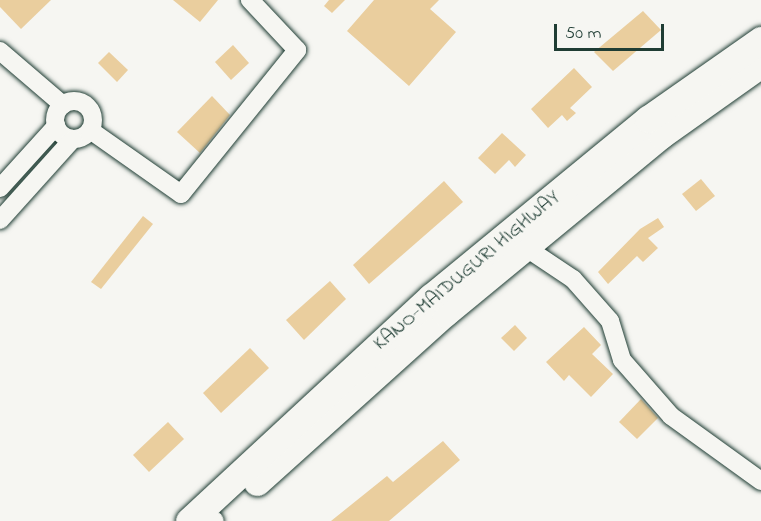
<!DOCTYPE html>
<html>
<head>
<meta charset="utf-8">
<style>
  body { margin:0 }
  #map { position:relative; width:761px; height:521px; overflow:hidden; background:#f6f6f2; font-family:"Indie Flower",sans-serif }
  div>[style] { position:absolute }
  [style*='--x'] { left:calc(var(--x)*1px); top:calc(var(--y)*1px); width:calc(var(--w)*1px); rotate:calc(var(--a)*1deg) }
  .building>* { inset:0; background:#eace9e }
  .roads { filter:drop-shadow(0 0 2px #1f3d34) drop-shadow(0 0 2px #1f3d34) }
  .minor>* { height:18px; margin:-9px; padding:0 9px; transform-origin:9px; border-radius:9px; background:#f6f6f2 }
  .minor>.ring { margin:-9px; padding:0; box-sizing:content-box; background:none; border:18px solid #f6f6f2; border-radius:50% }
  .highway>* { height:27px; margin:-13.5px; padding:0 13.5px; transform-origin:13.5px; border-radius:13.5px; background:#f6f6f2 }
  span { translate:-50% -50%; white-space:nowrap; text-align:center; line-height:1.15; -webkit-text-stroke:4.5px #f6f6f2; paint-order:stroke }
  .street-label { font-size:20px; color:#1f3d34 }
  .scale { position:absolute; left:554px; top:24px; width:110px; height:27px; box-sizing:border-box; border:3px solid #1f3d34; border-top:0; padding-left:8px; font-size:18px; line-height:21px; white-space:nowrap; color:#1f3d34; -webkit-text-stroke:4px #f6f6f2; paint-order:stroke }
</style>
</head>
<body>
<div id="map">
  <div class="building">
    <i style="clip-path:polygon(0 0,51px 0,21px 29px,0 7px)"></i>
    <i style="clip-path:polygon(173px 0,218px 0,200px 22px)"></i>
    <i style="clip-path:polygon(329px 0,345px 0,332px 13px,324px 6px)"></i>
    <i style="clip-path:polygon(374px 0,439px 0,430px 9px,456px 32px,409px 86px,347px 31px)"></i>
    <i style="clip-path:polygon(643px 11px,661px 30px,613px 71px,594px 52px)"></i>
    <i style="clip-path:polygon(233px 45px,249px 63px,231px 80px,215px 62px)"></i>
    <i style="clip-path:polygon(109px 52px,128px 70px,117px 82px,98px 63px)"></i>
    <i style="clip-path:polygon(574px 68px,592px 87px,570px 108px,576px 113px,567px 121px,562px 115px,548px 128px,531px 109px)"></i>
    <i style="clip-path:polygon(212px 96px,230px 115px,200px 153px,177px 132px)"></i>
    <i style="clip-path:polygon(502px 133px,526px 155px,515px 167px,509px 160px,495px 174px,478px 158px)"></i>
    <i style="clip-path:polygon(701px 179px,715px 196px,696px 211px,682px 194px)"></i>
    <i style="clip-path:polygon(444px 181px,463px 202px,369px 284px,353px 265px)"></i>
    <i style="clip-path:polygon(143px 216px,153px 224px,101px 289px,91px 282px)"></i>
    <i style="clip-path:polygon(658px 218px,664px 227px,648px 238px,658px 248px,643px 262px,637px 256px,608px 284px,598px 272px,640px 229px)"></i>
    <i style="clip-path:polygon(330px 281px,346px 299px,304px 340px,286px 320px)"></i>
    <i style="clip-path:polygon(515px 325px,527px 338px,514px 351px,501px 338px)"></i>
    <i style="clip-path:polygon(584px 327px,601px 345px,592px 354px,613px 374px,591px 397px,569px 375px,564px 381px,546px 362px)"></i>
    <i style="clip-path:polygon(250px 348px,269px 368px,221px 413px,203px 393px)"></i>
    <i style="clip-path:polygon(641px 399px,658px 418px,637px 439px,619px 422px)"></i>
    <i style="clip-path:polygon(168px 422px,184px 439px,149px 472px,133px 455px)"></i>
    <i style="clip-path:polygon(443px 441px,460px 460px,389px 521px,331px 521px,387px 476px,393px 482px)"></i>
  </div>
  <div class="roads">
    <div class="minor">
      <i style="--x:0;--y:51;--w:83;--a:40.6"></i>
      <i class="ring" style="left:55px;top:101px;width:20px;height:20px"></i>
      <i style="--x:90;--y:130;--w:111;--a:35.1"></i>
      <i style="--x:181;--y:194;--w:185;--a:-51.1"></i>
      <i style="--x:297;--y:50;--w:69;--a:-133.2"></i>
      <i style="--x:0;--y:188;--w:84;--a:-47.9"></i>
      <i style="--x:0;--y:220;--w:109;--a:-48"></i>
      <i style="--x:525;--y:247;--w:58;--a:33.7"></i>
      <i style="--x:573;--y:279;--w:56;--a:48.6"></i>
      <i style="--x:610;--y:321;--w:41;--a:72.9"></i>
      <i style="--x:622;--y:360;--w:74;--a:48.8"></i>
      <i style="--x:671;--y:416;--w:111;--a:35.8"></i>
      <i style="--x:214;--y:520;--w:1;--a:45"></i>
    </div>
    <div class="highway">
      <i style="--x:257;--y:482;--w:253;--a:-42"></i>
      <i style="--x:445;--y:313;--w:280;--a:-39.5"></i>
      <i style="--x:661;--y:135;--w:123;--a:-35.4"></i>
      <i style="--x:189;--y:521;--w:330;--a:-42.8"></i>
      <i style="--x:431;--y:297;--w:281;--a:-39.4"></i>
      <i style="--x:648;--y:119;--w:138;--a:-35"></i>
    </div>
  </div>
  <div class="street-label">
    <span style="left:467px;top:271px;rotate:-40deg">KANO-MAIDUGURI HIGHWAY</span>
  </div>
  <div class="scale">50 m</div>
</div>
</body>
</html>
